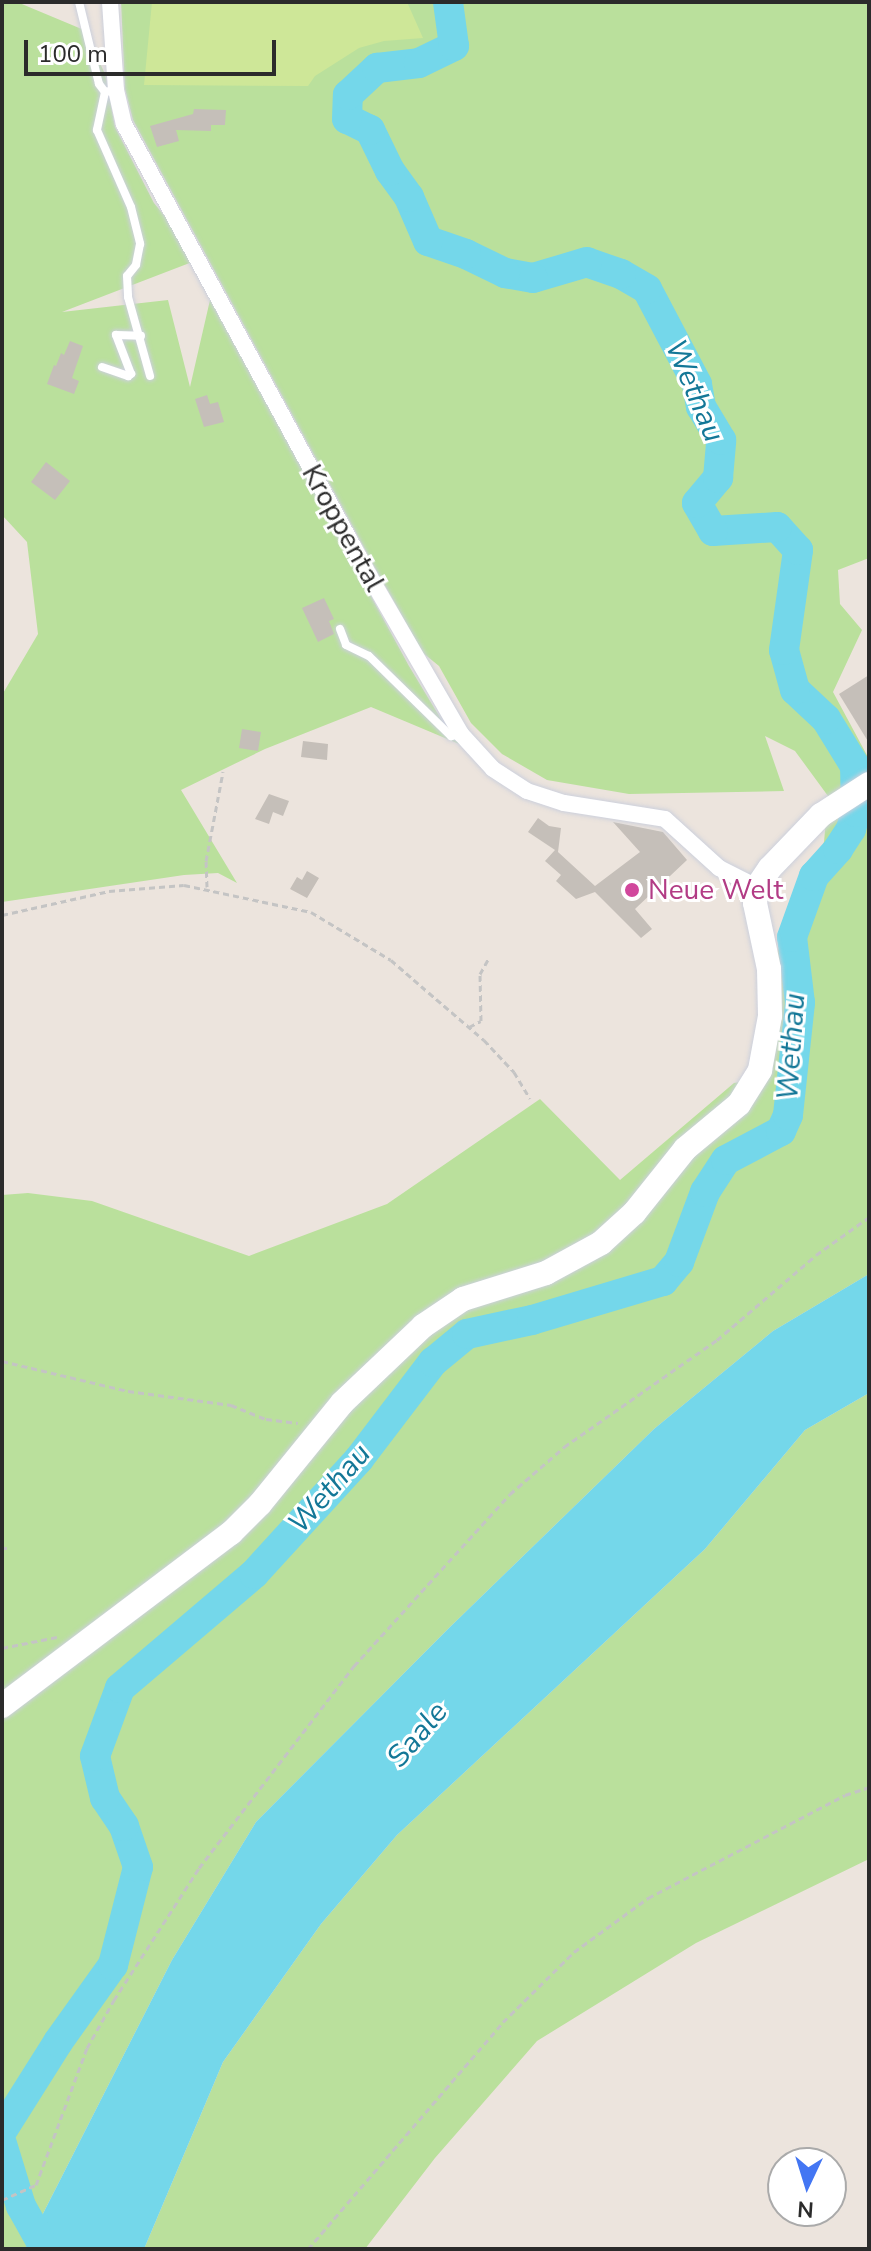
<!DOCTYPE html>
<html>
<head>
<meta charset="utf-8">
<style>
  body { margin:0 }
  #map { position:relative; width:871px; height:2251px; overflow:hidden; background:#ece4dd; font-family:"Nunito Sans",sans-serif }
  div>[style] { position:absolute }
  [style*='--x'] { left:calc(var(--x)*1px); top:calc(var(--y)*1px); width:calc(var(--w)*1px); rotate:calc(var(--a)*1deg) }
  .green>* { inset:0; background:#bae09c }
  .pitch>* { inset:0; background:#cee798 }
  .water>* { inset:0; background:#74d7ea }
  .river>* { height:30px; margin:-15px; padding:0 15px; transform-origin:15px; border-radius:15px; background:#74d7ea }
  .building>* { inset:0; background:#c5bfb9 }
  .path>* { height:3px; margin-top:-1.5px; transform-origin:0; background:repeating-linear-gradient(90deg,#c4c4c4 0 6px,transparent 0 10px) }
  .roads { filter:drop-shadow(0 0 2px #ccd0dc) drop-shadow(0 0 2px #ccd0dc) }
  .service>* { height:8px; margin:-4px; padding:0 4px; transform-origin:4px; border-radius:4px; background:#fff }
  .minor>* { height:16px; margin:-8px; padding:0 8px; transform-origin:8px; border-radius:8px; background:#fff }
  .secondary>* { height:24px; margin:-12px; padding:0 12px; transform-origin:12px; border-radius:12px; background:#fff }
  .dots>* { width:22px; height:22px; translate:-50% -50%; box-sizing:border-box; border:4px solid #fff; border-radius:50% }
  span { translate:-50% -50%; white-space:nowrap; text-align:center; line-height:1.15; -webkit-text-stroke:6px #fff; paint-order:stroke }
  .street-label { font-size:28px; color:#2b2b2b }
  .hotel-label { font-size:28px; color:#b23c85 }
  .left { translate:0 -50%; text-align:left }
  .water-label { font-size:30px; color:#137797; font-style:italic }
  .frame { position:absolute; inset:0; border:4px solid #2b2b2b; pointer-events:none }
  .north { position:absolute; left:767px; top:2147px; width:80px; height:80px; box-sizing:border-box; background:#fff; border:2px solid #aaa; border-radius:50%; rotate:184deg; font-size:22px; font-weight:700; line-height:32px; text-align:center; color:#2b2b2b }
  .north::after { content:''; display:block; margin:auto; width:28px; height:36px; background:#4376f3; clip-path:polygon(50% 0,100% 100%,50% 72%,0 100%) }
  .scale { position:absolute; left:24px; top:40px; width:252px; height:36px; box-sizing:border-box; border:4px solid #2b2b2b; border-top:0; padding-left:10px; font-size:24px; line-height:28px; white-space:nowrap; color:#2b2b2b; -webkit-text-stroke:6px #fff; paint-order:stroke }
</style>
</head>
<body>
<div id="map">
  <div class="green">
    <i style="clip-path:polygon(2px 2px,17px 2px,84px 30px,105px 74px,115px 127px,154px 203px,200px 259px,62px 312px,168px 300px,190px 387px,210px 300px,409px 666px,453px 739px,464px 746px,371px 707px,265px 749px,181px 790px,237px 883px,218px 873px,184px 875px,2px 902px,2px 695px,38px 634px,27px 542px,2px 515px)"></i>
    <i style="clip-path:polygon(121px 2px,869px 2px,869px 558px,838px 570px,840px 604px,862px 630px,833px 692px,869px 759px,869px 1274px,773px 1331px,654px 1429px,448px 1629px,256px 1822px,172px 1960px,25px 2249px,2px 2249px,2px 1195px,28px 1193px,92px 1201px,249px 1256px,387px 1204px,540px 1099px,620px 1180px,734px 1083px,764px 1078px,777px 953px,824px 842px,828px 796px,795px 751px,765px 736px,784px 791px,629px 794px,547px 780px,502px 754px,471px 723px,439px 666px,423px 653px,374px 566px,133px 120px,125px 89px)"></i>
    <i style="clip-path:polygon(869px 1393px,869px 1859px,696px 1943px,537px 2041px,435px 2158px,365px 2249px,144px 2249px,223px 2062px,321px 1924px,397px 1835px,705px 1549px,805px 1430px)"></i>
  </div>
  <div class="pitch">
    <i style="clip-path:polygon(152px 2px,407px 2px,423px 38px,384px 41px,359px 48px,315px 76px,308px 86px,144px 85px)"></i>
  </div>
  <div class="water">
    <i style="clip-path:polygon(869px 1274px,869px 1393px,805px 1430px,705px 1549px,397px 1835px,321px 1924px,223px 2062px,144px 2249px,25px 2249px,172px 1960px,256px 1822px,448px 1629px,654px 1429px,773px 1331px)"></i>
  </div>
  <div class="river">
    <i style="--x:2;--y:2131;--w:105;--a:-57.8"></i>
    <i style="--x:58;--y:2042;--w:95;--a:-54.5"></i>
    <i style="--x:113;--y:1965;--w:101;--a:-75.7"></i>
    <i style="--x:138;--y:1867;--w:43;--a:-108.9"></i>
    <i style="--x:124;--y:1826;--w:34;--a:-124"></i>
    <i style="--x:105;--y:1798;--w:43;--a:-103.4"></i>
    <i style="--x:95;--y:1756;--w:72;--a:-69.8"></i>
    <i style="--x:120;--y:1688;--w:176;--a:-40.4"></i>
    <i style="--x:254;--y:1574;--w:156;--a:-47.6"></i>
    <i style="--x:359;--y:1459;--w:122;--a:-52.7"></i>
    <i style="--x:433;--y:1362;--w:44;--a:-39.5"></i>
    <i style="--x:467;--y:1334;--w:66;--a:-12.2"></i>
    <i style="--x:532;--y:1320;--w:137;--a:-16.6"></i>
    <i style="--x:663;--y:1281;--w:25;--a:-50"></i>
    <i style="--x:679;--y:1262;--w:75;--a:-69.6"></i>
    <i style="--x:705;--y:1192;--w:38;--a:-57"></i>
    <i style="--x:726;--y:1160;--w:62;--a:-27.8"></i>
    <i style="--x:781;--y:1131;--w:17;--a:-66"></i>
    <i style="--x:788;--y:1115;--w:113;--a:-83.9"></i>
    <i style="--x:800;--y:1003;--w:66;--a:-96.9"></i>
    <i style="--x:792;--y:937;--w:65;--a:-70.2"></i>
    <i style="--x:814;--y:876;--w:36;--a:-48"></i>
    <i style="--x:838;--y:849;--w:24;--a:-57"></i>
    <i style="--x:851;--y:829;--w:18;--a:-74"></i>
    <i style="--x:856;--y:812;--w:46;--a:-91.2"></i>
    <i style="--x:855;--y:766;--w:55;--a:-121.7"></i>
    <i style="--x:826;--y:719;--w:42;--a:-136.9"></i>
    <i style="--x:795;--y:690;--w:41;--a:-105.4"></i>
    <i style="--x:784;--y:650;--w:101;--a:-82"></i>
    <i style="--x:798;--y:550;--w:31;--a:-132"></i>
    <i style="--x:777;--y:527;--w:64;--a:176.4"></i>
    <i style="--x:713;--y:531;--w:32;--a:-120"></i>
    <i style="--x:697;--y:503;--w:33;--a:-50"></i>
    <i style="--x:718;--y:478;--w:38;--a:-85"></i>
    <i style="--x:721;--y:440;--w:39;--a:-121"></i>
    <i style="--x:701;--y:407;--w:23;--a:-100"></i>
    <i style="--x:697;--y:384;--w:107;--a:-117.8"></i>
    <i style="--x:647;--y:289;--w:30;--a:-150"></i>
    <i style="--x:621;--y:274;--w:36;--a:-161"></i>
    <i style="--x:587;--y:262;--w:56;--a:163.5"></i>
    <i style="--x:533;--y:278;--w:28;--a:-170"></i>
    <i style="--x:505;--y:273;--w:43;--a:-154"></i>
    <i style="--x:466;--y:254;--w:40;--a:-161.1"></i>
    <i style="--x:428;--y:241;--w:48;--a:-113.4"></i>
    <i style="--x:409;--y:197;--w:32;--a:-126"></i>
    <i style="--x:390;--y:171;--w:46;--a:-116"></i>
    <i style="--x:370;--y:130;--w:25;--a:-154"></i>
    <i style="--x:347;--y:119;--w:24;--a:-88"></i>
    <i style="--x:348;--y:95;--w:40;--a:-43"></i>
    <i style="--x:377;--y:68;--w:42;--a:-6.8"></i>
    <i style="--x:419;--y:63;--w:39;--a:-26"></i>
    <i style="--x:454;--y:46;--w:44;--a:-97.8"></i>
    <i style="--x:2;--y:2144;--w:65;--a:73"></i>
    <i style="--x:21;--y:2206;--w:49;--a:60.8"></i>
  </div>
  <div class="building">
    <i style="clip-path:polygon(194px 109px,226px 110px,225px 125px,211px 125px,211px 131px,176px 130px,179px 141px,157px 147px,150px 126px,193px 114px)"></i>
    <i style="clip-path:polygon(70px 341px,83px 346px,72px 378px,79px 381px,74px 394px,47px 384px,54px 365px,56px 366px,61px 353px,64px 355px)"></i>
    <i style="clip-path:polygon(207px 395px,210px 404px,218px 402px,224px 422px,204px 427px,195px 399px)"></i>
    <i style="clip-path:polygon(46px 462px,70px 481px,55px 500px,31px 482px)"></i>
    <i style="clip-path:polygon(324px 598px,334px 619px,329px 621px,334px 634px,318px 642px,302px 608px)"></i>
    <i style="clip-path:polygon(869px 675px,869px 743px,839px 694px)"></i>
    <i style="clip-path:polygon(242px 729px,261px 732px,258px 751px,239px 748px)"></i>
    <i style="clip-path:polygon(303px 741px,328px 744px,327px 760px,301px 757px)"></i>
    <i style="clip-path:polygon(269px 794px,289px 801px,283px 816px,273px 812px,269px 824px,255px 819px)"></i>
    <i style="clip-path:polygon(538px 818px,549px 826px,561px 828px,558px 852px,595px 886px,640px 852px,613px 822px,663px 832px,687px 860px,635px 909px,652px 929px,641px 938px,595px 892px,576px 899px,556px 881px,561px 875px,545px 861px,555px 850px,528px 832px)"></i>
    <i style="clip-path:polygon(307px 871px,319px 878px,307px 898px,290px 889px,297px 877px,302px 880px)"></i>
  </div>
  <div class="path">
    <i style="--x:207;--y:887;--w:26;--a:-92"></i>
    <i style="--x:206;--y:861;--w:91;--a:-79.2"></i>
    <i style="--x:2;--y:915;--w:110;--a:-12.6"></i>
    <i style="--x:109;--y:891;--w:75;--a:-4.6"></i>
    <i style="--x:184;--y:885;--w:130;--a:12"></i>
    <i style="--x:311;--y:912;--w:93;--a:31"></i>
    <i style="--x:391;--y:960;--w:40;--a:41"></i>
    <i style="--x:421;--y:986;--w:83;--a:40.6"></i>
    <i style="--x:484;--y:1040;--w:44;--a:46.8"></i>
    <i style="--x:514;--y:1072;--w:31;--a:59"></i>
    <i style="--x:469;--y:1027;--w:13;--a:-27"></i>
    <i style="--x:481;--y:1021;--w:47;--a:-91.2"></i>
    <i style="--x:480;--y:974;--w:18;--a:-61"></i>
    <i style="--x:2;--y:1361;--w:130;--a:13.4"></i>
    <i style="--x:128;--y:1391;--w:104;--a:7.7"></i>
    <i style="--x:231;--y:1405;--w:38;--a:22"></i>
    <i style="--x:266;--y:1419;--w:32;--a:7"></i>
    <i style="--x:2;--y:1548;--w:5;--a:0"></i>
    <i style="--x:2;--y:1648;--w:56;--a:-11.3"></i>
    <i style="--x:2;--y:2200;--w:37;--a:-24"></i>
    <i style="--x:36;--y:2185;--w:146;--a:-69.6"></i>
    <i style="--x:87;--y:2048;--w:55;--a:-60.6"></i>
    <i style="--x:114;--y:2000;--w:157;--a:-57.2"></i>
    <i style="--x:199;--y:1868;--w:255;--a:-52.5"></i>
    <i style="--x:354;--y:1666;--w:232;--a:-47.8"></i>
    <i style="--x:510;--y:1494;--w:72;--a:-41"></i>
    <i style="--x:564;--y:1447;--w:187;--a:-35"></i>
    <i style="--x:717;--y:1340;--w:130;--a:-40.6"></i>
    <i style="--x:816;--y:1255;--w:65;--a:-35.6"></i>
    <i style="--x:308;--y:2249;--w:299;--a:-49.3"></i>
    <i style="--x:503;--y:2022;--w:100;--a:-44.6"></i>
    <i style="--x:574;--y:1952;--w:92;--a:-36.1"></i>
    <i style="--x:648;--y:1898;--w:222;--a:-27.6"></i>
    <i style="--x:845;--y:1795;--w:25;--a:-18"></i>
  </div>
  <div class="roads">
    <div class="service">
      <i style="--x:79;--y:2;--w:84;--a:76.3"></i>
      <i style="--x:99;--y:84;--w:10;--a:53"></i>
      <i style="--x:105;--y:92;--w:5;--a:-11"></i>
      <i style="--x:105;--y:92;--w:39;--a:102"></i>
      <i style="--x:97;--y:130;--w:84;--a:66.2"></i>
      <i style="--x:131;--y:207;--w:38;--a:76"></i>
      <i style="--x:140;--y:244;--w:21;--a:101"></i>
      <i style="--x:136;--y:265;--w:14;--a:129"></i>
      <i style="--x:127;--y:276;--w:21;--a:87"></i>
      <i style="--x:128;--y:297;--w:82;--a:74.4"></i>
      <i style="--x:102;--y:367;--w:28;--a:19"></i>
      <i style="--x:128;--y:376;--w:4;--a:-34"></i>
      <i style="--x:131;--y:374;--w:42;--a:-111"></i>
      <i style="--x:116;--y:335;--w:25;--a:2"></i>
      <i style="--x:340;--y:629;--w:17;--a:69"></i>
      <i style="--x:346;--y:645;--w:25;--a:26"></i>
      <i style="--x:369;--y:656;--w:115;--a:44.3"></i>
      <i style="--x:451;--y:736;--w:10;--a:-11"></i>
    </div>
    <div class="minor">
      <i style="--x:110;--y:2;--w:88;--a:86.1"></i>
      <i style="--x:116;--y:90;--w:35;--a:77"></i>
      <i style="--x:124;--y:124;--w:507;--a:61.52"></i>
      <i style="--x:366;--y:570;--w:190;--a:59.9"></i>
      <i style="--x:461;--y:734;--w:47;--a:47.6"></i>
      <i style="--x:493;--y:769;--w:40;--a:32.9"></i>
      <i style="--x:527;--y:791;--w:39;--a:18"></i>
      <i style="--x:564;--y:803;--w:102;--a:9"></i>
      <i style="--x:665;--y:819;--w:73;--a:42.2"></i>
      <i style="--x:719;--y:868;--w:42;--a:26.6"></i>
    </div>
    <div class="secondary">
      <i style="--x:2;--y:1706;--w:287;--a:-37.1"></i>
      <i style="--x:231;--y:1533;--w:41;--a:-45"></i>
      <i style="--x:260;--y:1504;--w:130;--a:-50.9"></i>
      <i style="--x:342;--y:1403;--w:112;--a:-43.5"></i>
      <i style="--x:423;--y:1326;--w:48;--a:-34"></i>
      <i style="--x:463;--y:1299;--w:87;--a:-17.4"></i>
      <i style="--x:546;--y:1273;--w:63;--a:-28.6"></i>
      <i style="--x:601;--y:1243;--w:45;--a:-42.3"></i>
      <i style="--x:634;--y:1213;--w:82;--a:-51.4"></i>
      <i style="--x:685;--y:1149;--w:70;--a:-39.8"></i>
      <i style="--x:739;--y:1104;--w:40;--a:-58"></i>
      <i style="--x:760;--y:1070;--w:55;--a:-79.5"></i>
      <i style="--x:770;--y:1016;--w:47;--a:-91.2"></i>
      <i style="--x:769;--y:969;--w:67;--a:-102"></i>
      <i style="--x:755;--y:903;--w:16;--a:-83"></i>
      <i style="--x:757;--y:887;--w:23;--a:-56"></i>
      <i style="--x:770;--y:868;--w:74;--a:-46.1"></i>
      <i style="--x:821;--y:815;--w:57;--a:-32.9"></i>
    </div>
  </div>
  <div class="dots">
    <i style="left:632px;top:890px;background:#d1479c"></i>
  </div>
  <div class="street-label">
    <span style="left:343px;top:528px;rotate:61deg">Kroppental</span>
  </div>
  <div class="hotel-label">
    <span class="left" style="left:648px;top:890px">Neue Welt</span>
  </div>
  <div class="water-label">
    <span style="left:694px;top:391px;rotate:67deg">Wethau</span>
    <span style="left:792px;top:1047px;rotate:-86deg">Wethau</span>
    <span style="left:330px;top:1489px;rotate:-49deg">Wethau</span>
    <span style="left:418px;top:1735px;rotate:-50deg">Saale</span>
  </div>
  <div class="frame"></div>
  <div class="north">N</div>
  <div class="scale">100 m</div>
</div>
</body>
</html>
